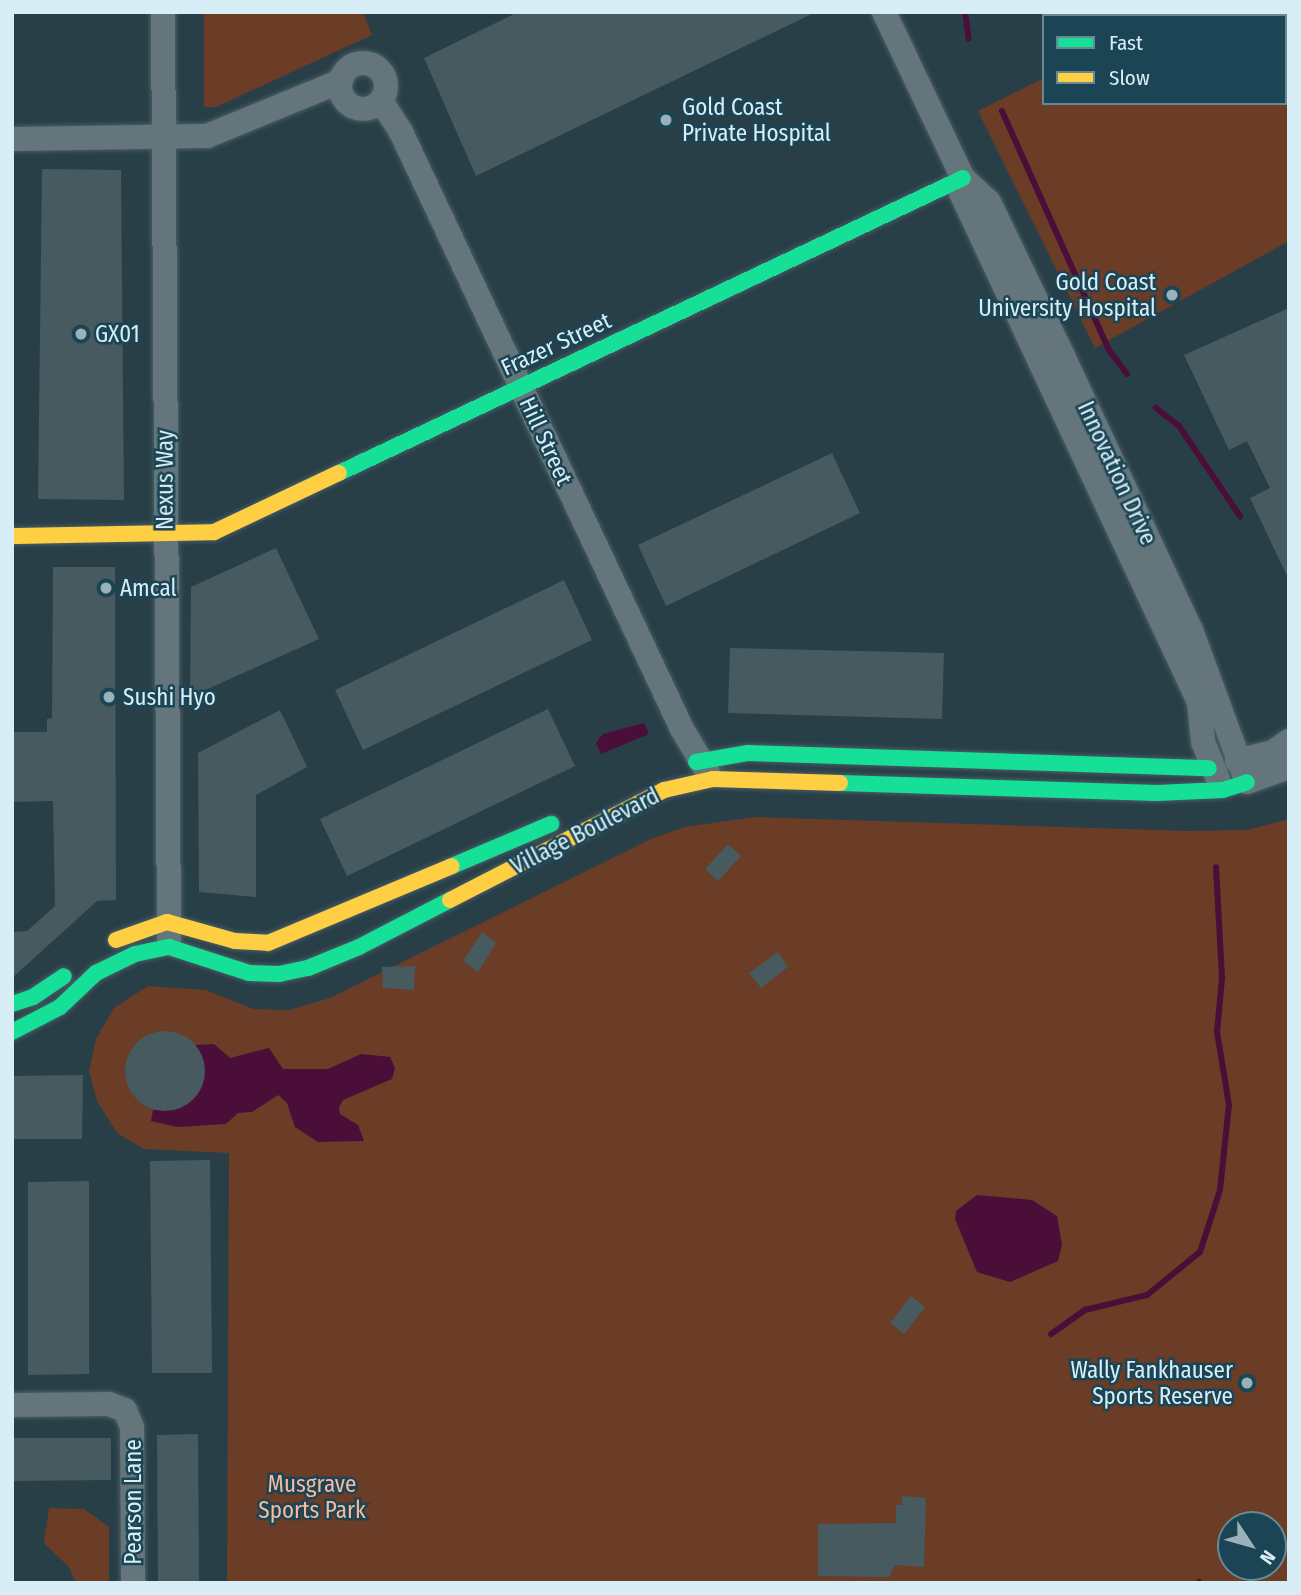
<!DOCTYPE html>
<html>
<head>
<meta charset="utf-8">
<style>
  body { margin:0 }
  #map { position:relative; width:1301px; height:1595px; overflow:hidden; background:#283f48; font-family:"Fira Sans Condensed",sans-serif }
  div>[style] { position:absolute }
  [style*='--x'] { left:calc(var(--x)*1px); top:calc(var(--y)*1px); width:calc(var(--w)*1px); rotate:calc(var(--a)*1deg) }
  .green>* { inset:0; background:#6b3c26 }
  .water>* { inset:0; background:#4b0e39 }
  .stream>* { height:6px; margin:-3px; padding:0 3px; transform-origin:3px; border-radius:3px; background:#4b0e39 }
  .building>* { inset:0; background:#475a5f }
  .round { border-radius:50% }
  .roads { filter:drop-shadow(0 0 2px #495d64) drop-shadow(0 0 2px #495d64) }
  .street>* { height:24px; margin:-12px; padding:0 12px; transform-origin:12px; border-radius:12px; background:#64757b }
  .street>.ring { margin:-12px; padding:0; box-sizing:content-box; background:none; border:24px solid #64757b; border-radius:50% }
  .fast>* { height:16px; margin:-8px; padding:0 8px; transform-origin:8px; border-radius:8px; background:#16e098 }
  .slow>* { height:16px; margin:-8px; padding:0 8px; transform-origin:8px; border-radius:8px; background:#ffcf43 }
  .dots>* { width:19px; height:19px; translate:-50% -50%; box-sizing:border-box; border:4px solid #1b4555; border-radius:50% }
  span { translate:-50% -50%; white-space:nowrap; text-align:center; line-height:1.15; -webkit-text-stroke:5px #1b4555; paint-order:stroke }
  .poi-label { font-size:23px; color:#d8eef7 }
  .left { translate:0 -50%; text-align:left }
  .right { translate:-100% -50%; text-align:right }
  .street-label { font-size:23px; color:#d8eef7 }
  .park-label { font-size:23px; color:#fab99d }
  .frame { position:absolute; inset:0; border:14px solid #d8eef7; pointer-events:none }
  .legend { position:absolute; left:1042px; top:14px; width:245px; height:91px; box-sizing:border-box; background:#1b4555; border:2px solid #678996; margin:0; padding:9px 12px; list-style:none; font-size:21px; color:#d8eef7 }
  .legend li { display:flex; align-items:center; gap:14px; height:35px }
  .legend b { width:35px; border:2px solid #678996 }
  .north { position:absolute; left:1217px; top:1511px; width:70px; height:70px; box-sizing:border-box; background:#1b4555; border:2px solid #678996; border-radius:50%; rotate:126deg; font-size:19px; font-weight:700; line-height:28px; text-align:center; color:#d8eef7 }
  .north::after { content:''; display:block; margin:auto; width:24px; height:32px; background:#9ab1ba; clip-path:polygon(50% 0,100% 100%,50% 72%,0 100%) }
</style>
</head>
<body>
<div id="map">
  <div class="green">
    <i style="clip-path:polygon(204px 12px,363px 12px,372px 35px,216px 107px,204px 107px)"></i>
    <i style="clip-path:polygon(1174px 12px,1289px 12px,1289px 241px,1095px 348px,978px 111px,1044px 78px,1044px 103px,1285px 103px,1285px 16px,1167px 16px)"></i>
    <i style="clip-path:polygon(evenodd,754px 817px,1187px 831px,1247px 830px,1289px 819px,1289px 1583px,227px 1583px,229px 1153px,144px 1149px,117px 1133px,97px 1101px,89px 1071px,96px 1039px,114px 1008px,148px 986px,206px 990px,253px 1009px,289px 1010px,330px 998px,653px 838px,685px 827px,754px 817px,1231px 1525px,1273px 1525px,1273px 1567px,1231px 1567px,1231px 1525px)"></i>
    <i style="clip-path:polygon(49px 1508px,84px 1509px,109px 1527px,109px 1583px,76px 1583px,69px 1567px,44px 1543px)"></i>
  </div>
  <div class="water">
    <i style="clip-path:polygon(644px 723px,649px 734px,601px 754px,596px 743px,603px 734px)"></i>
    <i style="clip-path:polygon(214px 1044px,230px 1058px,269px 1048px,283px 1069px,328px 1069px,361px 1054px,390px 1057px,395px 1068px,392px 1079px,343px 1100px,339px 1107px,340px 1114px,358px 1125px,364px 1141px,318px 1142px,295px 1127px,287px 1103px,278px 1095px,252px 1112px,238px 1113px,226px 1124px,177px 1127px,151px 1121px,153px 1110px,174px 1110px,197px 1095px,204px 1065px,195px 1045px)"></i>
    <i style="clip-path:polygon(977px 1195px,1032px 1200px,1057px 1216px,1062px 1245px,1058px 1261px,1010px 1282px,977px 1272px,955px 1219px,956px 1211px)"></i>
  </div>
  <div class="stream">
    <i style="--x:965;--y:12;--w:27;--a:82"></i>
    <i style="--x:1002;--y:111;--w:262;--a:65.9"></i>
    <i style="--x:1109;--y:350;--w:30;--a:53"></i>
    <i style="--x:1156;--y:408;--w:29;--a:38"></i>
    <i style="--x:1179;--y:426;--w:109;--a:55.9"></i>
    <i style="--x:1051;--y:1334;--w:42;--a:-35.2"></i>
    <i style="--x:1085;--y:1310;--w:64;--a:-13.6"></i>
    <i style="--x:1147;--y:1295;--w:68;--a:-39.1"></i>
    <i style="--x:1200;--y:1252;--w:65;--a:-72.1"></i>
    <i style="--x:1220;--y:1190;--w:85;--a:-84"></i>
    <i style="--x:1229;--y:1105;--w:74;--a:-99.3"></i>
    <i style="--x:1217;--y:1032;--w:54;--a:-84.7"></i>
    <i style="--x:1222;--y:978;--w:111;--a:-93.1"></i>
    <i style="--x:1199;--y:1582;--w:1;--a:90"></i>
  </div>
  <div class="building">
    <i style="clip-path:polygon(518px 12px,816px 12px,476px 176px,424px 58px)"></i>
    <i style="clip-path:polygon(42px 169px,121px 170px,124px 500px,38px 499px)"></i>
    <i style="clip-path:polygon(1289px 308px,1289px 580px,1250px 498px,1270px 488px,1247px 441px,1229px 450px,1184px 355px)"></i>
    <i style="clip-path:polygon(832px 453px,860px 513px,666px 606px,638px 545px)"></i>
    <i style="clip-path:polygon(276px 548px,319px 639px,190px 697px,191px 587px)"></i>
    <i style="clip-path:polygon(53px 567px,115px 567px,116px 900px,97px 901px,12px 978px,12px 932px,27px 931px,55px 906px,53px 801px,12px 802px,12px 732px,47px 732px,47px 719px,52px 718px)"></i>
    <i style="clip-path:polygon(564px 580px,592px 640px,363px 750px,335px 690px)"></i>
    <i style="clip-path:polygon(730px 648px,944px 653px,942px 719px,728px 713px)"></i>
    <i style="clip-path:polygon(548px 709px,575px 766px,347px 876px,320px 819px)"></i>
    <i style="clip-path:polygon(280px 710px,307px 767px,256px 795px,256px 897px,199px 892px,198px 753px)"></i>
    <i style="clip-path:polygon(728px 844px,741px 856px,718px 881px,705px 869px)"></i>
    <i style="clip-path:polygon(482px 932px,496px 943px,478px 972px,463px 961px)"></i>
    <i style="clip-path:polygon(778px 952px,788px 967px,761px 988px,749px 973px)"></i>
    <i style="clip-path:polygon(415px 966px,414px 990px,383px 988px,382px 967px)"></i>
    <i class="round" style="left:125px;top:1031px;width:80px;height:80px"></i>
    <i style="clip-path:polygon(83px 1075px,82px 1139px,12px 1139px,12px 1076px)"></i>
    <i style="clip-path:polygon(210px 1160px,212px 1373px,152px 1373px,150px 1161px)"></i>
    <i style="clip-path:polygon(89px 1181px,89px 1374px,28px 1375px,28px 1182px)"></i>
    <i style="clip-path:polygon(911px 1296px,925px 1307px,904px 1334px,890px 1323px)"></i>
    <i style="clip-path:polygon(198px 1434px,199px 1583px,158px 1583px,157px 1435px)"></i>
    <i style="clip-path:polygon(12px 1438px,111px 1438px,111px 1480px,12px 1481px)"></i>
    <i style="clip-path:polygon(902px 1496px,926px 1498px,924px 1567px,895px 1565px,889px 1577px,818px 1576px,818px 1524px,896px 1523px,896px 1505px,902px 1505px)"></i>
  </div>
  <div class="roads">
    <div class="street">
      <i style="--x:163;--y:12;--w:927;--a:89.63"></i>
      <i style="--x:884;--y:12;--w:184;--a:64.6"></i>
      <i style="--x:963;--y:178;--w:35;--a:43"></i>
      <i style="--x:989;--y:202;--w:171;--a:64.3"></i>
      <i style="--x:1063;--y:356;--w:302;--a:65"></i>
      <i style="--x:1191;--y:630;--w:162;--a:69.8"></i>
      <i style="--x:1247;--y:782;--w:45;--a:-19.7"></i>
      <i class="ring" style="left:340px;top:63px;width:22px;height:22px"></i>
      <i style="--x:381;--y:101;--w:37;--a:57"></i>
      <i style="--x:401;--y:132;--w:660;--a:64.79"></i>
      <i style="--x:682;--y:729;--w:51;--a:59.4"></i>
      <i style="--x:12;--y:139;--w:195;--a:-0.9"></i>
      <i style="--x:207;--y:136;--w:145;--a:-22.3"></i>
      <i style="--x:963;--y:178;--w:15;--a:98"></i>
      <i style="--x:961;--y:193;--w:562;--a:64.94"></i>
      <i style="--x:1199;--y:702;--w:40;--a:84.3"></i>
      <i style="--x:1203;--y:742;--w:40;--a:68"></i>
      <i style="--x:1237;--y:761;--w:37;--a:-14"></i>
      <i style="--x:1273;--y:752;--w:19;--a:-35"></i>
      <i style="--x:12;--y:1405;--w:97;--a:-0.6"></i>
      <i style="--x:109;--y:1404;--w:17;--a:21"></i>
      <i style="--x:125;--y:1410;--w:18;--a:68"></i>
      <i style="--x:132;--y:1427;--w:156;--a:89.6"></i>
    </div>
    <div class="fast">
      <i style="--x:339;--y:473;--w:690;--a:-25.3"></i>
      <i style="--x:696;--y:762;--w:53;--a:-9.8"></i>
      <i style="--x:748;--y:753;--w:461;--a:1.9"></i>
      <i style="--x:840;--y:783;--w:317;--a:1.8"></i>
      <i style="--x:1157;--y:793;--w:66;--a:-2.6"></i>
      <i style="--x:1223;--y:790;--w:25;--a:-18"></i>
      <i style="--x:452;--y:866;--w:108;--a:-23"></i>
      <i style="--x:12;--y:1004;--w:22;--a:-18"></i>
      <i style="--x:33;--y:997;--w:37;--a:-34"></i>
      <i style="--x:12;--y:1032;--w:54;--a:-27.5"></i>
      <i style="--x:60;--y:1007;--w:50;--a:-43.4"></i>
      <i style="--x:96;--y:973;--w:43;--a:-26"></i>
      <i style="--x:135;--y:954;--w:35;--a:-12"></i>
      <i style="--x:169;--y:947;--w:84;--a:18"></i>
      <i style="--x:249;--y:973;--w:30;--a:2"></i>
      <i style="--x:279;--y:974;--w:30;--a:-12"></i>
      <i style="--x:308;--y:968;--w:55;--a:-22.4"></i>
      <i style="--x:359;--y:947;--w:102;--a:-27.3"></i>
    </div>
    <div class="slow">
      <i style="--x:12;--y:536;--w:202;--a:-1.1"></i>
      <i style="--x:214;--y:532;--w:138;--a:-25.3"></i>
      <i style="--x:450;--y:900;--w:241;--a:-27.2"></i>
      <i style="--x:664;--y:790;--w:50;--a:-12.7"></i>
      <i style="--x:713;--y:779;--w:127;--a:1.8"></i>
      <i style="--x:116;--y:940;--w:54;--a:-19.4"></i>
      <i style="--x:167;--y:922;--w:71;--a:15.6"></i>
      <i style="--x:235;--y:941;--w:33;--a:3"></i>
      <i style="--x:268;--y:943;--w:199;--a:-22.7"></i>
    </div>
  </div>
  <div class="dots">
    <i style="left:666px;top:120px;background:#9ab1ba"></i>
    <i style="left:1172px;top:295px;background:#9ab1ba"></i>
    <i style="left:81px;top:334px;background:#9ab1ba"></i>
    <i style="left:106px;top:588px;background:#9ab1ba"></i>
    <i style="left:109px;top:697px;background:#9ab1ba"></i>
    <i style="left:1247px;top:1383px;background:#9ab1ba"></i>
  </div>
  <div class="poi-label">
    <span class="left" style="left:682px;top:120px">Gold Coast<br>Private Hospital</span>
    <span class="right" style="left:1156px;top:295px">Gold Coast<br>University Hospital</span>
    <span class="left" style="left:95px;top:334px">GX01</span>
    <span class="left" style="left:120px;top:588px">Amcal</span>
    <span class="left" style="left:123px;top:697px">Sushi Hyo</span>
    <span class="right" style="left:1233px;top:1383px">Wally Fankhauser<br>Sports Reserve</span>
  </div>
  <div class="street-label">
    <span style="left:556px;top:344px;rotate:-25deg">Frazer Street</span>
    <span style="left:546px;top:441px;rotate:65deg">Hill Street</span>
    <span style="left:1117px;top:473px;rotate:65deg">Innovation Drive</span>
    <span style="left:165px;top:480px;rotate:-90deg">Nexus Way</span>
    <span style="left:585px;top:831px;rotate:-27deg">Village Boulevard</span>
    <span style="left:133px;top:1502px;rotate:-90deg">Pearson Lane</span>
  </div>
  <div class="park-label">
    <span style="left:312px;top:1497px">Musgrave<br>Sports Park</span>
  </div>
  <div class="frame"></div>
  <ul class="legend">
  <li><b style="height:9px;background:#16e098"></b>Fast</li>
  <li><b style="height:9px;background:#ffcf43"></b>Slow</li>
  </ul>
  <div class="north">N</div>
</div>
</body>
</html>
